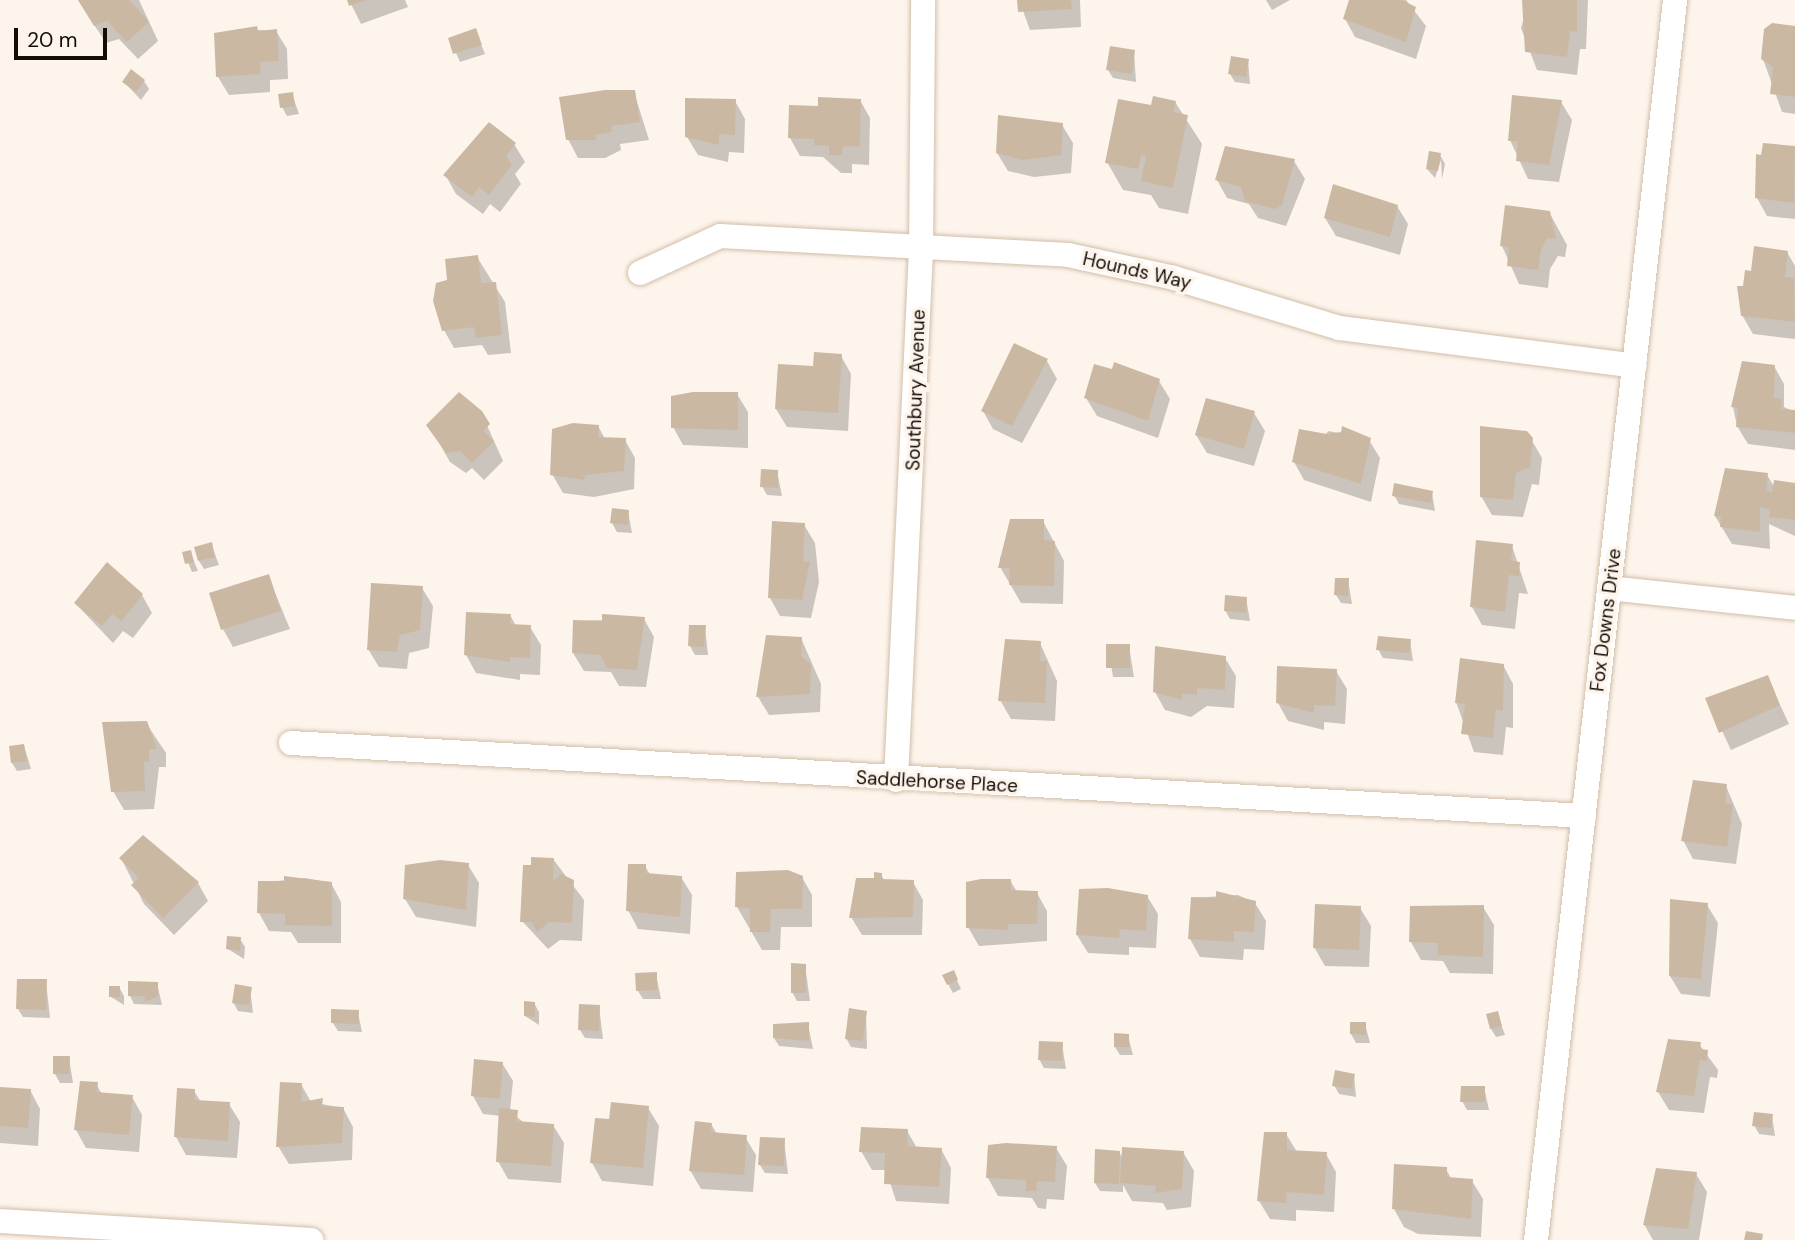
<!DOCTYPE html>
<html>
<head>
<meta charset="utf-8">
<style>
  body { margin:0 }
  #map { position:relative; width:1795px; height:1240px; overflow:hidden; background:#fdf5ec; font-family:"DM Sans",sans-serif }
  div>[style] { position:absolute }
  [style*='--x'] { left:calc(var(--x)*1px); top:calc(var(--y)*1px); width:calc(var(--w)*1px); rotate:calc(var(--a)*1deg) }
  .shadow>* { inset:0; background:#0003 }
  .building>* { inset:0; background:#cbb8a3 }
  .roads { filter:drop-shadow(0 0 2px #d2bea9) drop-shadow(0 0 2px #d2bea9) }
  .street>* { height:24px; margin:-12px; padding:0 12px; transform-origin:12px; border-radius:12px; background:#fff }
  span { translate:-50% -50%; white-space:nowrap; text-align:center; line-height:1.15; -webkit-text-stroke:7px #fdf5ec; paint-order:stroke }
  .street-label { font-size:19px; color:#140d07 }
  .scale { position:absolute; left:14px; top:28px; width:93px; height:32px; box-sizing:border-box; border:4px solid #140d07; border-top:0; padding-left:9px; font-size:21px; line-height:24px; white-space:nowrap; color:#140d07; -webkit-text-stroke:5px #fdf5ec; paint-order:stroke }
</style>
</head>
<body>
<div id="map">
  <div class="shadow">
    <i style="clip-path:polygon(78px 0,139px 0,158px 41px,138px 59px,119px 39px,106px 43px)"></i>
    <i style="clip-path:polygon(349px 0,405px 0,408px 7px,361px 24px)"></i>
    <i style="clip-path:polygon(1019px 0,1080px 0,1081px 27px,1030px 30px)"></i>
    <i style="clip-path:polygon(1266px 0,1290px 0,1272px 10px)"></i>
    <i style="clip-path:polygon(1351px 0,1406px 0,1426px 26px,1416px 59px,1355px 37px,1345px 19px)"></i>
    <i style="clip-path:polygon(1529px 0,1588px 0,1586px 49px,1580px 49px,1577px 75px,1537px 70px,1521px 28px)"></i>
    <i style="clip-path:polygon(1795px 27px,1795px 114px,1782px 112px,1763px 59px)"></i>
    <i style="clip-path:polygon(237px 29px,276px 31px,287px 49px,288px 79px,270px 80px,270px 92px,229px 95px,218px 77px)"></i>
    <i style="clip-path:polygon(475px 30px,485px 54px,460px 62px,450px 39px)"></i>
    <i style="clip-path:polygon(1134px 52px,1136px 82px,1113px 78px,1108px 70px)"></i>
    <i style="clip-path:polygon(1248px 60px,1250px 84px,1235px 82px,1230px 74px)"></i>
    <i style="clip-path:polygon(144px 81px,149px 89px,141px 100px,124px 82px)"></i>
    <i style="clip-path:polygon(634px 92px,649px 140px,620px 144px,621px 150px,605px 158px,578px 158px,568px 139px)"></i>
    <i style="clip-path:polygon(292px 94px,299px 114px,287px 116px,282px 107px)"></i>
    <i style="clip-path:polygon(860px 100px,870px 118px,869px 165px,852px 164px,852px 173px,841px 173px,823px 157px,800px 156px,790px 138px,819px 108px)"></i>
    <i style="clip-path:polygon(735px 101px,745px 119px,744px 153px,729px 152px,728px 162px,698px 155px,687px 137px)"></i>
    <i style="clip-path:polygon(1175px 102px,1202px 144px,1188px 214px,1159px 208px,1151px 195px,1123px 190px,1107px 162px,1153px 107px)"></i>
    <i style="clip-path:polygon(1561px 102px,1572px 120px,1559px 182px,1528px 179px,1510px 140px)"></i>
    <i style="clip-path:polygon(1062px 125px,1073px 143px,1071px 173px,1034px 177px,1008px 171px,997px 153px)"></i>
    <i style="clip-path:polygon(514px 144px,525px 162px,515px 174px,521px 184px,500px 212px,490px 204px,483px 214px,456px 194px,446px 176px)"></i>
    <i style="clip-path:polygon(1765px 145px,1795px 148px,1795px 219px,1767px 216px,1757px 198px)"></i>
    <i style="clip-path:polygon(1440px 155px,1445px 164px,1442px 179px,1441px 160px,1435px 178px,1427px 169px)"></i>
    <i style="clip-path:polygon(1294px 161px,1305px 179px,1286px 226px,1258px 218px,1249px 204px,1227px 198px,1217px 180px)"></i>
    <i style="clip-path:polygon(1397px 206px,1408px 224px,1400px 255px,1336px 236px,1325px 218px)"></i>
    <i style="clip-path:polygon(1549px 212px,1567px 245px,1565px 257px,1558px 256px,1550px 269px,1548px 288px,1519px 284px,1502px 246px)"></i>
    <i style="clip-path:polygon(1787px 252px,1795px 266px,1795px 339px,1753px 334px,1742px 315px,1744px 288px,1753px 273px)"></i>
    <i style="clip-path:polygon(477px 257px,505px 302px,511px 353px,488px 355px,482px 345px,454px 348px,444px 330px,449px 282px)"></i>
    <i style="clip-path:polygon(841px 356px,851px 374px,848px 431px,787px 427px,776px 409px,815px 367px)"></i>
    <i style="clip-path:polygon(1047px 361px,1057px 379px,1022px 443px,993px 429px,983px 411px)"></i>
    <i style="clip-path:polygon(1774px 366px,1784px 384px,1784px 407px,1795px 412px,1795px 450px,1748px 444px,1737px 426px,1733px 407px)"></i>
    <i style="clip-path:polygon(1113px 371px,1159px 381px,1170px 399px,1158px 438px,1097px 416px,1086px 398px)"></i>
    <i style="clip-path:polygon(737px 394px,748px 412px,748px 448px,683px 445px,673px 427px)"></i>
    <i style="clip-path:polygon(481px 412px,503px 461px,484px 480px,472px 468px,466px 473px,450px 462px,429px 425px)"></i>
    <i style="clip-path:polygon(1254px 413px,1265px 431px,1254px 466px,1207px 453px,1196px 435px)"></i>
    <i style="clip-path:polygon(598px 426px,605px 439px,625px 440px,635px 458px,634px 489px,594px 497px,563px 493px,552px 474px)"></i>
    <i style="clip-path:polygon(1329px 431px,1369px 440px,1380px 458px,1371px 502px,1304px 480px,1294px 462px)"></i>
    <i style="clip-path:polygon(1531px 439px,1542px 458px,1539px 485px,1532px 484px,1523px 517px,1492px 515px,1481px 496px)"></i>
    <i style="clip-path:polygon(777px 471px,782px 496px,767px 495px,762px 486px)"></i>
    <i style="clip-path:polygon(1767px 475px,1775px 488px,1795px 485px,1795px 536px,1769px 524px,1770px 549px,1732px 544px,1715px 516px)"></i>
    <i style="clip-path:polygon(1432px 493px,1435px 511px,1399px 504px,1394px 495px)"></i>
    <i style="clip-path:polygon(628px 511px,632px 533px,617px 532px,612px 523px)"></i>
    <i style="clip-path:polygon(1043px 521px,1064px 561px,1063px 604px,1021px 603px,1000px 567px,1000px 557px)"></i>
    <i style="clip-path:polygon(804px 525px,815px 543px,819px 582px,811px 618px,780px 616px,770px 598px)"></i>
    <i style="clip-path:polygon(211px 544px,219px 565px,204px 569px,199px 561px)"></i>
    <i style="clip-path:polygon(1512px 546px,1528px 594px,1519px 593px,1515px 629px,1482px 625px,1472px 607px)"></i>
    <i style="clip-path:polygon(190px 552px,198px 571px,192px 572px,184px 553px)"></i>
    <i style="clip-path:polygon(268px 576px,290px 629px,233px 647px,223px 629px)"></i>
    <i style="clip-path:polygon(1348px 580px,1352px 604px,1341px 603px,1336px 595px)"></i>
    <i style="clip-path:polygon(422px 588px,433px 606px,429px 648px,409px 653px,407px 669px,379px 667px,368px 649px)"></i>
    <i style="clip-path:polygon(142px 595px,152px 613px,133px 638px,123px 631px,113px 643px,76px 604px)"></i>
    <i style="clip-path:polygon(1246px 598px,1250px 621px,1230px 619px,1225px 610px)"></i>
    <i style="clip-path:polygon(510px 615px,516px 626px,530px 627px,541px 645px,540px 675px,520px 674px,520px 680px,476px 673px,466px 655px)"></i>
    <i style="clip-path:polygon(644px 619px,654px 637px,646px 687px,619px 686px,611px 672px,584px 671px,573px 653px,575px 621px)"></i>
    <i style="clip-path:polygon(705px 627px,708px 655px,695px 655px,690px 646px)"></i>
    <i style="clip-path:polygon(801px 638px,821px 684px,820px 712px,769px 715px,758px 697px)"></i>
    <i style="clip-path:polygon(1410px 640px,1413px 661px,1383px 658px,1378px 649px)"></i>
    <i style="clip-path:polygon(1040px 643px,1057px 681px,1055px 721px,1011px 719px,1000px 700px)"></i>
    <i style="clip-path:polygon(1108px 646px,1129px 646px,1134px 677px,1113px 677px)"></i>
    <i style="clip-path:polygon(1157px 648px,1225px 658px,1236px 676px,1234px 708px,1207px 706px,1191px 717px,1165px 710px,1155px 692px)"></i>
    <i style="clip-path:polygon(1503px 665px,1513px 684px,1513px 728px,1506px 727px,1503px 755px,1474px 752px,1456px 702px)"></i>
    <i style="clip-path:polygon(1336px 671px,1347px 689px,1345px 724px,1324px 722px,1324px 730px,1288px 721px,1278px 703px)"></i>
    <i style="clip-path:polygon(1767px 677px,1789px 724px,1731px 750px,1707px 699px)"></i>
    <i style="clip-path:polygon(146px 723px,166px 753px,166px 767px,159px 767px,154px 809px,124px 810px,113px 791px)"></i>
    <i style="clip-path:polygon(24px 746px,31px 769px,17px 771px,12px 763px)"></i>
    <i style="clip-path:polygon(1726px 786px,1742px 824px,1736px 864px,1693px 859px,1683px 840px)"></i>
    <i style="clip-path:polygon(143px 837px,198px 883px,208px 901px,174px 935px,144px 904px,121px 858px)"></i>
    <i style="clip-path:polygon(553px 859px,584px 900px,582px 941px,560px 940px,548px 949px,522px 921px)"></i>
    <i style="clip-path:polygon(468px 865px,479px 883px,476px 927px,416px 917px,405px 899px)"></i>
    <i style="clip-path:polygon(645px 866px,651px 876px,681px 877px,692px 895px,690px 934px,638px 929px,628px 910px)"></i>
    <i style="clip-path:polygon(881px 875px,885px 881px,913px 882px,923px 900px,922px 935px,862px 935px,851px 917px)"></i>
    <i style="clip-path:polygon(802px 877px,812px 895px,812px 927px,781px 927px,780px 950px,762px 950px,737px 907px)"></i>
    <i style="clip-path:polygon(305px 878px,331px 883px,341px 902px,341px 943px,298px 943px,291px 932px,269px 931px,259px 913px,259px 883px)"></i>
    <i style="clip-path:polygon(1010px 880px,1017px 892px,1037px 893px,1047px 911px,1047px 941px,979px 946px,968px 927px)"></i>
    <i style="clip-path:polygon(1238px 895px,1255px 903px,1266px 921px,1264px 950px,1244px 949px,1243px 960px,1200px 957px,1190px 939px,1192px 898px)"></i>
    <i style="clip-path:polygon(1147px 896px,1158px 914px,1156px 948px,1129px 947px,1129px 955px,1088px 953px,1077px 935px)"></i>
    <i style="clip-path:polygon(1707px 905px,1718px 923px,1710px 997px,1681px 994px,1670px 976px)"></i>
    <i style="clip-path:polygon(1483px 907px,1494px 925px,1493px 974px,1450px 973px,1443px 961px,1421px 960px,1411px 942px)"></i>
    <i style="clip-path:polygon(1360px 908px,1371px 926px,1369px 967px,1325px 966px,1314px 947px)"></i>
    <i style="clip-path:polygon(240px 939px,245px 947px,244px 959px,228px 949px)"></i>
    <i style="clip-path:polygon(805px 965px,810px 1001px,797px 1001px,792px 992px)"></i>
    <i style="clip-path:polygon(953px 972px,961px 989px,953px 993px,948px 984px)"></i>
    <i style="clip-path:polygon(656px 974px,661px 999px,643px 999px,638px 991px)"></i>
    <i style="clip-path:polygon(46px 981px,50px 1018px,23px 1017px,18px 1009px)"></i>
    <i style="clip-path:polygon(157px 983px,162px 1005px,134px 1004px,130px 996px)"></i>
    <i style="clip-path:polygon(119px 987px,124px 996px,124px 1005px,111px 997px)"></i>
    <i style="clip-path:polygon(250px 988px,253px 1013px,238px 1011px,233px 1002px)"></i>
    <i style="clip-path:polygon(534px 1003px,539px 1012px,539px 1025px,525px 1016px)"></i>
    <i style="clip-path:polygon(599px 1007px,603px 1039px,585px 1038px,580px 1030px)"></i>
    <i style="clip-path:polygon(358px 1012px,362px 1032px,338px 1031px,333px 1023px)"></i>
    <i style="clip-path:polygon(866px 1012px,867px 1049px,851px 1047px,846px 1038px)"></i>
    <i style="clip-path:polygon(1497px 1013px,1505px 1035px,1496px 1037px,1491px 1029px)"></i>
    <i style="clip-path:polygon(808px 1024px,813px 1049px,779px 1046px,774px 1038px)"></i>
    <i style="clip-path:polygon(1365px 1024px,1370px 1043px,1356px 1043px,1351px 1034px)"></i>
    <i style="clip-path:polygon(1128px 1036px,1133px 1055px,1120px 1055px,1115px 1047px)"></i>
    <i style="clip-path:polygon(1062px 1044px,1066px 1069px,1044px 1068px,1039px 1059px)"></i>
    <i style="clip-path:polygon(1699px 1044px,1718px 1070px,1717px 1078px,1710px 1077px,1704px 1113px,1669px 1110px,1658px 1092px)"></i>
    <i style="clip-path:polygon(69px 1058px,73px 1083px,60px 1083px,55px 1074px)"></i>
    <i style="clip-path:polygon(502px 1063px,513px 1081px,510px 1111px,524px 1123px,553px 1125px,564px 1143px,561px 1183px,508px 1179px,498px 1161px,501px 1116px,483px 1114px,473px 1096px)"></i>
    <i style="clip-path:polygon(1354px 1075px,1356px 1097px,1339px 1094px,1334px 1085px)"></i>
    <i style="clip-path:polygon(96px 1084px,102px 1094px,132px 1097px,142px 1115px,139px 1152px,86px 1148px,76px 1130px)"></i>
    <i style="clip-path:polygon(301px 1084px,311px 1102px,343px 1108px,353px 1127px,352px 1160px,289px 1164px,278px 1146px)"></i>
    <i style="clip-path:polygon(1484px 1087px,1489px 1110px,1467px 1110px,1462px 1101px)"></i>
    <i style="clip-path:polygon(0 1088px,30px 1090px,40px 1109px,38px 1146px,0 1143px)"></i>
    <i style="clip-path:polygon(194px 1091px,201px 1102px,229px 1104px,240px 1122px,237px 1158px,186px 1155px,176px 1137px)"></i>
    <i style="clip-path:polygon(648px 1108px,659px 1126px,653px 1186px,602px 1181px,592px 1163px,611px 1121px)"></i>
    <i style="clip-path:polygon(1772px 1116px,1775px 1136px,1759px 1134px,1754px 1125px)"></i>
    <i style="clip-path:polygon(711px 1124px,717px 1134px,745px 1137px,756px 1155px,753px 1192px,701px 1189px,690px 1170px)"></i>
    <i style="clip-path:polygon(907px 1131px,917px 1148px,941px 1149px,951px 1168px,949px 1204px,896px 1201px,886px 1170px,872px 1170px,861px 1151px)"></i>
    <i style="clip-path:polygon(1286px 1134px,1297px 1152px,1326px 1154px,1336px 1172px,1334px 1212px,1296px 1210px,1296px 1221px,1270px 1219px,1259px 1201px)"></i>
    <i style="clip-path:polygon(784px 1140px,788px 1174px,765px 1173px,760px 1165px)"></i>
    <i style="clip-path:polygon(1056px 1148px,1067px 1166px,1064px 1200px,1047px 1199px,1046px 1209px,1038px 1208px,1032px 1198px,998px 1196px,988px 1178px)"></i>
    <i style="clip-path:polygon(1119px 1152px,1123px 1159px,1183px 1152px,1194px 1171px,1191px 1207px,1167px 1210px,1163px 1203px,1132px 1201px,1123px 1185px,1123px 1192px,1100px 1191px,1095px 1183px)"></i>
    <i style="clip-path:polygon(1446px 1169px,1452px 1180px,1472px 1181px,1483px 1199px,1481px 1237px,1418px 1234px,1404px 1227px,1394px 1209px)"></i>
    <i style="clip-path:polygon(1696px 1174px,1707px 1192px,1699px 1240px,1653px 1240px,1644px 1224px)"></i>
  </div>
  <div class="building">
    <i style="clip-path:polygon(78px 0,129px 0,149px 22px,127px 42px,107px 21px,94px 26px)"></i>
    <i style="clip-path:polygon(347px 0,366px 0,349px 6px)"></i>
    <i style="clip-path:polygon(1017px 0,1071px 0,1072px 9px,1018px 12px)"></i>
    <i style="clip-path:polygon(1349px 0,1402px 0,1416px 7px,1406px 42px,1343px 19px)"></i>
    <i style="clip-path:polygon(1522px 0,1577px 0,1577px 32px,1570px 31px,1567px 57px,1525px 52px)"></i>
    <i style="clip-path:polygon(1772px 23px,1795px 26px,1795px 97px,1770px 94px,1773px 67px,1761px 59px,1764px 29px)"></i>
    <i style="clip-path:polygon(257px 26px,258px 31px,277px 29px,279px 61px,260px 62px,261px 74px,216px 77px,214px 33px)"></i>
    <i style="clip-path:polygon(476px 28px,482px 45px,453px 54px,448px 38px)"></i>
    <i style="clip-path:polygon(1110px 46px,1135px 50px,1132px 74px,1106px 70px)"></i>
    <i style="clip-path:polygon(1231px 56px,1249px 59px,1246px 77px,1228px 74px)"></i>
    <i style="clip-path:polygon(131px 69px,145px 80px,136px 92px,122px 82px)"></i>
    <i style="clip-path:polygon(605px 90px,635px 90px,640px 122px,611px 126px,612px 132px,595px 135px,596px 140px,566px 140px,559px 97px)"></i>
    <i style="clip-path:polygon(293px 92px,295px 106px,280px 108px,278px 94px)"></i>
    <i style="clip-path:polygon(1512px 95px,1562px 100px,1549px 165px,1516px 161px,1518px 141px,1508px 141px)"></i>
    <i style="clip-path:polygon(1153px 96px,1176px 101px,1173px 112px,1188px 115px,1173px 188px,1141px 181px,1146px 156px,1141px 155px,1138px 169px,1105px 163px,1118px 99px,1151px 105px)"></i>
    <i style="clip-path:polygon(818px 97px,861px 99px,860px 147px,843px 146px,842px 155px,829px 155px,829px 146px,814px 145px,814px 139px,788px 138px,789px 105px,818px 106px)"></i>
    <i style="clip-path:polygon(685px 98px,736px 99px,735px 135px,719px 134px,719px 145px,685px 137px)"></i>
    <i style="clip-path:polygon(998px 115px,1063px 123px,1061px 155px,1023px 160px,996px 153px)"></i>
    <i style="clip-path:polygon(489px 122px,516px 143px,506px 156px,512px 165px,489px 195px,479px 187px,472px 197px,443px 175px)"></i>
    <i style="clip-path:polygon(1763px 143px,1795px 146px,1794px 203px,1755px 198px,1756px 154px,1761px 155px)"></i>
    <i style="clip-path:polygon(1225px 146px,1295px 159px,1282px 205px,1275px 209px,1245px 201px,1241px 187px,1215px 180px)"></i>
    <i style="clip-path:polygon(1429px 151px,1441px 153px,1438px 171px,1426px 169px)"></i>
    <i style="clip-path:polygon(1333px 184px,1398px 205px,1390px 237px,1324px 218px)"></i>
    <i style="clip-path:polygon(1505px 205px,1550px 211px,1556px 239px,1547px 238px,1541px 250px,1538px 270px,1507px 266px,1509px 247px,1500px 246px)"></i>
    <i style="clip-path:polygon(1754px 246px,1788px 251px,1785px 277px,1794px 278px,1795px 322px,1741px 316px,1737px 286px,1743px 286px,1745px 270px,1751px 271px)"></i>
    <i style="clip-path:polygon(478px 255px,481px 283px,496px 282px,502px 335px,476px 338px,474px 327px,442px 331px,433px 301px,436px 283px,447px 280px,445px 259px)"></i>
    <i style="clip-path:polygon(1014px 343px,1048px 359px,1012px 426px,981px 411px)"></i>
    <i style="clip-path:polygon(814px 352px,842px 354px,838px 413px,775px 409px,778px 364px,813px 366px)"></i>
    <i style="clip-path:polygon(1742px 361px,1775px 365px,1774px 398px,1782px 399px,1781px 409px,1795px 410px,1795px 433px,1736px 427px,1738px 408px,1731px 407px)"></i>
    <i style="clip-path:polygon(1114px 362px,1160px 379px,1148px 421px,1084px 398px,1094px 364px,1112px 369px)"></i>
    <i style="clip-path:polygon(459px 392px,482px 411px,490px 424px,483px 431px,494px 441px,472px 463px,460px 451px,446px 453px,426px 425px)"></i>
    <i style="clip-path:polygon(693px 392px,738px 392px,738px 430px,671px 428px,671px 396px)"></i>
    <i style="clip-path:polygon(1206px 398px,1255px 411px,1244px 449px,1195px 435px)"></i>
    <i style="clip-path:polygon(573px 423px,599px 425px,598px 437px,626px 438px,624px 471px,585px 475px,584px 480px,550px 475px,552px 429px)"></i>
    <i style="clip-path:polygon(1342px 426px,1371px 438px,1361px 484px,1292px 462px,1299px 429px,1327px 434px,1341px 432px)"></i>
    <i style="clip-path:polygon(1480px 426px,1527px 431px,1533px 438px,1530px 467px,1516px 473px,1513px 500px,1480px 497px)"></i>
    <i style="clip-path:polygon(1725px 468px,1768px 473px,1766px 491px,1772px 492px,1774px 480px,1795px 483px,1795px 520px,1769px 517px,1770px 509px,1760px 507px,1760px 532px,1720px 527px,1721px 517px,1714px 516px)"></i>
    <i style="clip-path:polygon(761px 469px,778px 470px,778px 488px,760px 487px)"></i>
    <i style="clip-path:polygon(1394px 483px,1433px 491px,1431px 503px,1392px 496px)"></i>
    <i style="clip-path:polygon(612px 508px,629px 510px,628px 525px,610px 523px)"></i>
    <i style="clip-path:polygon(1010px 519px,1044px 519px,1044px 540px,1055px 541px,1054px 586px,1009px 585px,1010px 568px,998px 568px)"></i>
    <i style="clip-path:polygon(772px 521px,805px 523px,803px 562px,810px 562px,802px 600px,768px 598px)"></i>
    <i style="clip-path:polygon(1476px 540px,1513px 544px,1511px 561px,1520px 562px,1519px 576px,1509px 575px,1505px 612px,1470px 607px)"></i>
    <i style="clip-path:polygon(212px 542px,215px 557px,198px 561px,194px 547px)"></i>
    <i style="clip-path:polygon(191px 550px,194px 562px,185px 564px,182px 552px)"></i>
    <i style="clip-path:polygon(107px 562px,143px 594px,122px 621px,112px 614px,102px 626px,74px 603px)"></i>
    <i style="clip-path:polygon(269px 574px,281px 611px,221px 630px,209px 593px)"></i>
    <i style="clip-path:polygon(1335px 578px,1349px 578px,1348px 596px,1334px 595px)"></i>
    <i style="clip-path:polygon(371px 583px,423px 586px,420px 630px,400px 635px,397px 652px,367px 650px)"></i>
    <i style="clip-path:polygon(1225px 595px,1247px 597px,1246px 613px,1224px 611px)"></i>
    <i style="clip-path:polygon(466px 612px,511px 614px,510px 624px,531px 625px,530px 658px,510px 657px,510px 662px,464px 655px)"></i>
    <i style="clip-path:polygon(602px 614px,645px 617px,637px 670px,607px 668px,600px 655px,572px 653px,573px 620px,602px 621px)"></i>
    <i style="clip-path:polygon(689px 625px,706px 625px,704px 647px,688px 646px)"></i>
    <i style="clip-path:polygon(766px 635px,802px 637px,801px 656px,811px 664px,810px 694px,756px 697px)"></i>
    <i style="clip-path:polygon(1378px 636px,1411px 639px,1409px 653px,1376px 650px)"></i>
    <i style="clip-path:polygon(1005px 639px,1041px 641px,1040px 661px,1047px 661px,1045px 703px,998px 701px)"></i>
    <i style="clip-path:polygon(1106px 644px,1130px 644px,1130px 668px,1106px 668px)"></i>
    <i style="clip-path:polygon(1155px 646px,1226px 656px,1225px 690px,1197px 688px,1197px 694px,1182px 694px,1182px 700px,1153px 692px)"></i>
    <i style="clip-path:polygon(1460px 658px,1504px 664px,1503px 711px,1496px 709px,1493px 738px,1461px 734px,1465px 704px,1455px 703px)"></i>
    <i style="clip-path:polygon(1277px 666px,1337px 669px,1335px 706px,1314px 705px,1314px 713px,1276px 703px)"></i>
    <i style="clip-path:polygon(1768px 675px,1780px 705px,1719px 733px,1705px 698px)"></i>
    <i style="clip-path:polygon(147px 721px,157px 749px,149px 749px,149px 762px,144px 762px,145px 791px,111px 792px,102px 722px)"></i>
    <i style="clip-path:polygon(24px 744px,27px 761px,11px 763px,9px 746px)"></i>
    <i style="clip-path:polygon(1693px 780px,1727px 784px,1725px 803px,1733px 804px,1727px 847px,1681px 841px)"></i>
    <i style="clip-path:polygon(143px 835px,199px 882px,163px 918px,131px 885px,139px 878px,119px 858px)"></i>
    <i style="clip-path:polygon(531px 857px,554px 858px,553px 882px,561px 874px,574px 880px,572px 923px,549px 922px,537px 932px,532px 922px,520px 922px,523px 865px,531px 865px)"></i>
    <i style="clip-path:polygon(440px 860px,469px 863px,466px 910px,403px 899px,405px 865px)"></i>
    <i style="clip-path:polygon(628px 864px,646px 864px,646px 873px,682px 876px,680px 917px,626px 911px)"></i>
    <i style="clip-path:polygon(788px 870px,803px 876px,802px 909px,771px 909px,770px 932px,750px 932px,750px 908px,735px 907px,736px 872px)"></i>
    <i style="clip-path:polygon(874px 872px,882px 873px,882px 879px,914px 880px,913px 917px,849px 918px,856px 878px,874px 878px)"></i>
    <i style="clip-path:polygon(284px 876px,332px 882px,332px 926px,285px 925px,285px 914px,257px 913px,258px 881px,284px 881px)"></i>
    <i style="clip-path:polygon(981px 879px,1011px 879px,1011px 890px,1038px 891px,1037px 924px,1008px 924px,1008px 930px,966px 928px,966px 882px)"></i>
    <i style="clip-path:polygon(1108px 888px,1148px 895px,1146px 931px,1120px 929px,1119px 938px,1076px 935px,1079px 889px)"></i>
    <i style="clip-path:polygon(1216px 891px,1256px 901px,1254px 932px,1234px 931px,1234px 942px,1188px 939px,1191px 897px,1216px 898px)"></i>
    <i style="clip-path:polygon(1670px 899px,1708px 903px,1701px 979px,1669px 976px)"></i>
    <i style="clip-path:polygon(1315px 904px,1361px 906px,1359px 950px,1313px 948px)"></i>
    <i style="clip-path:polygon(1484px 905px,1483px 957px,1438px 955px,1438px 943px,1409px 942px,1410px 906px)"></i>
    <i style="clip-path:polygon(227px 936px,241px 937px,240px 951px,226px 949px)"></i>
    <i style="clip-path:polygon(791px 963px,806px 964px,806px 993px,791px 993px)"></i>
    <i style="clip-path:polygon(954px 970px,958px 980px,947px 985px,942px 975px)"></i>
    <i style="clip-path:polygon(657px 972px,657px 990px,636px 991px,635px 973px)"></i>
    <i style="clip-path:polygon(17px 979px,47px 979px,46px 1010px,16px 1009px)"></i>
    <i style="clip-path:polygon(128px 981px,158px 982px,158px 996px,145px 1002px,145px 996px,128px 996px)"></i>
    <i style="clip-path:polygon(235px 984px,252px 987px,249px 1005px,232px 1003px)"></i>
    <i style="clip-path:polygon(109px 986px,120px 986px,120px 997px,109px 997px)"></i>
    <i style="clip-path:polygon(524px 1001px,535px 1002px,535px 1017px,524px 1016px)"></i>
    <i style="clip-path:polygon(579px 1004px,600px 1005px,599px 1031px,578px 1030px)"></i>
    <i style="clip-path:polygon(849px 1008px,867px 1011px,863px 1041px,845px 1039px)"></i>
    <i style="clip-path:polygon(331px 1009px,359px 1010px,358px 1024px,331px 1023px)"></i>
    <i style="clip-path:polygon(1498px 1011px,1502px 1026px,1490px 1029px,1486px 1014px)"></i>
    <i style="clip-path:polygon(809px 1022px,809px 1041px,773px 1038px,773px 1024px)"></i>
    <i style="clip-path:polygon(1350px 1022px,1366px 1022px,1366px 1035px,1350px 1034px)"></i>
    <i style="clip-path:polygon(1114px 1033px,1129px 1034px,1129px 1047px,1114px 1047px)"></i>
    <i style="clip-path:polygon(1668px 1039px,1701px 1042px,1700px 1049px,1708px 1050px,1707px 1061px,1700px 1060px,1694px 1096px,1656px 1092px)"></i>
    <i style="clip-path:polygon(1039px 1041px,1063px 1042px,1062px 1061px,1038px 1060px)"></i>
    <i style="clip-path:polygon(53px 1056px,70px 1056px,69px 1074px,53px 1074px)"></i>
    <i style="clip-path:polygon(474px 1059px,503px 1062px,500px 1099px,471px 1096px)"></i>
    <i style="clip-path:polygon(1335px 1070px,1355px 1074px,1352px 1089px,1332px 1086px)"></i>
    <i style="clip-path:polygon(80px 1081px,98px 1082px,97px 1092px,133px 1095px,129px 1135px,74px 1130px)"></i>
    <i style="clip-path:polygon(280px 1082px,302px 1083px,301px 1102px,323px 1098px,322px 1106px,344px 1107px,342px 1143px,276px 1147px)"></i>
    <i style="clip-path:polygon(1461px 1086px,1485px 1086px,1485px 1102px,1460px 1102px)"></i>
    <i style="clip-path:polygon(0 1087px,31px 1089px,28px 1128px,0 1126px)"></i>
    <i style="clip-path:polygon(177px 1088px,195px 1089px,195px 1100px,230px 1102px,228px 1141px,174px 1137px)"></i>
    <i style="clip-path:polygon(611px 1102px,649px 1106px,643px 1168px,590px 1163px,595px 1118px,609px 1119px)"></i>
    <i style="clip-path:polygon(499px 1108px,518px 1110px,517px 1121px,554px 1124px,551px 1166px,496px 1162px)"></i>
    <i style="clip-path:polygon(1754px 1112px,1773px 1114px,1771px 1128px,1752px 1126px)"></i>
    <i style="clip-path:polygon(695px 1121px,712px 1123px,711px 1132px,747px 1135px,744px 1175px,689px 1171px)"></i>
    <i style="clip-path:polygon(861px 1127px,908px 1129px,907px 1146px,942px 1148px,939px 1187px,884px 1184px,885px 1153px,859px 1152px)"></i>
    <i style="clip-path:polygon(1264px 1132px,1287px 1132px,1287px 1150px,1327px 1152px,1324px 1195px,1287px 1192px,1286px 1203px,1257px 1201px)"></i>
    <i style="clip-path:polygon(760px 1137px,785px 1138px,784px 1166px,758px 1165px)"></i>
    <i style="clip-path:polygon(1006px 1143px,1057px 1146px,1055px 1182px,1037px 1181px,1036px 1191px,1026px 1191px,1026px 1180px,986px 1178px,988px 1145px)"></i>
    <i style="clip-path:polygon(1122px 1147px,1184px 1151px,1182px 1189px,1155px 1193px,1156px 1186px,1120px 1183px)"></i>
    <i style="clip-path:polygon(1095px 1149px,1120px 1151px,1119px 1184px,1094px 1183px)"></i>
    <i style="clip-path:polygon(1394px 1164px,1447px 1167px,1447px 1177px,1473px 1179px,1471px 1219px,1392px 1209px)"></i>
    <i style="clip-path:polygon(1656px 1168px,1697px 1172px,1688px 1229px,1643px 1225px)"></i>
    <i style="clip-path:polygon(1746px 1231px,1763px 1234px,1762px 1240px,1744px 1240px)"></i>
  </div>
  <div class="roads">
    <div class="street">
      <i style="--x:640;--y:273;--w:88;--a:-24.8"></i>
      <i style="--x:720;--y:236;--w:349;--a:3.1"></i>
      <i style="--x:1068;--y:255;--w:108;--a:12.2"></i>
      <i style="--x:1174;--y:278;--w:173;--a:16.8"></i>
      <i style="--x:1340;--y:328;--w:297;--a:7.3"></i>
      <i style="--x:1609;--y:588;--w:187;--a:6.1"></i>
      <i style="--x:291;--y:743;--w:1295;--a:3.23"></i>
      <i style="--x:896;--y:780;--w:532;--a:-87.3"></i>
      <i style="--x:921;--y:249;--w:249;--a:-89.5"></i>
      <i style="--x:0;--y:1221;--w:312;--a:3.5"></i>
      <i style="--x:1536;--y:1240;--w:1248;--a:-83.6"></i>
    </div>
  </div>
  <div class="street-label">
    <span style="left:1137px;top:271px;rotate:13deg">Hounds Way</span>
    <span style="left:916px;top:390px;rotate:-88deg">Southbury Avenue</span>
    <span style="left:1606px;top:620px;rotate:-83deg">Fox Downs Drive</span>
    <span style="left:937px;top:782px;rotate:3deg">Saddlehorse Place</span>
  </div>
  <div class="scale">20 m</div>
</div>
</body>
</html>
